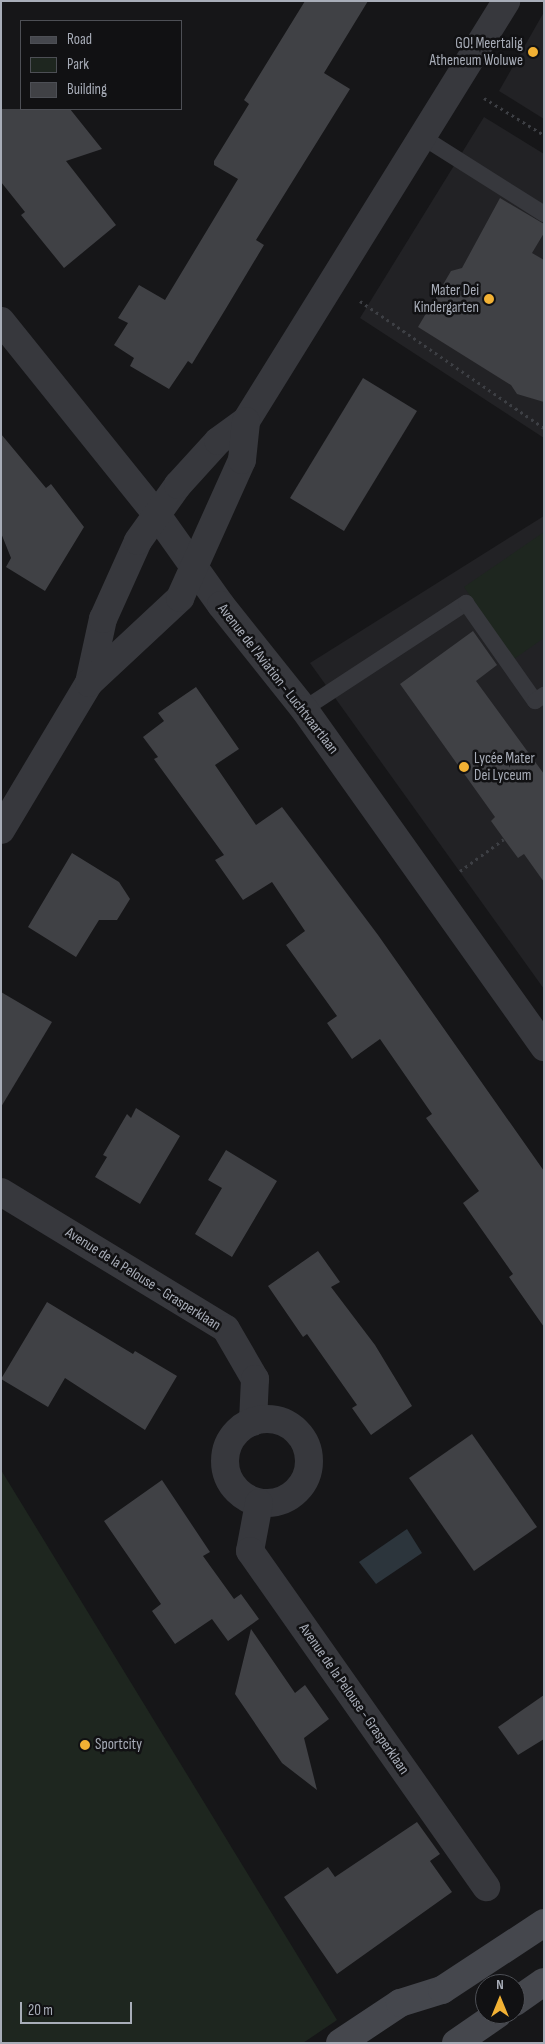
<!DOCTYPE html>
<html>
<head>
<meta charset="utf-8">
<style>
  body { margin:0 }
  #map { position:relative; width:545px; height:2044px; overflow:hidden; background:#161618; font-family:"Sofia Sans Condensed",sans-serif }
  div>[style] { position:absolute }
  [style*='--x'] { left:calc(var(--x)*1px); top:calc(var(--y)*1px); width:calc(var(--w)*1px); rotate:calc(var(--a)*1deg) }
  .built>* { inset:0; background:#222225 }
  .green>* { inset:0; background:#1e261f }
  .water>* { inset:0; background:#2c353c }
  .building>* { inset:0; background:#404145 }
  .path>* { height:3px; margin-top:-1.5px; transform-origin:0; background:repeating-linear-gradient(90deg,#3d3f44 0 2.5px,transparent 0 6.5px) }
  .lane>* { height:16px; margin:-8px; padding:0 8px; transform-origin:8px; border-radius:8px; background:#37383d }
  .street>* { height:28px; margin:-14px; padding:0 14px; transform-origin:14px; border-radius:14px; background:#37383d }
  .street>.ring { margin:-14px; padding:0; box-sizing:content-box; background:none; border:28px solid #37383d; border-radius:50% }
  .secondary>* { height:28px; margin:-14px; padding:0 14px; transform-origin:14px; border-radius:14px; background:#45474d }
  .dots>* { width:14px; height:14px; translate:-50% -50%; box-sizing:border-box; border:2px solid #111113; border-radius:50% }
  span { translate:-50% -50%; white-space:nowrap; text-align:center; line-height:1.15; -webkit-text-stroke:5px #111113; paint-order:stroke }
  .poi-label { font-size:15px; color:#a8adb8 }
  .right { translate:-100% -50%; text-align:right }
  .left { translate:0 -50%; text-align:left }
  .street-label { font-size:15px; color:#a8adb8 }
  .frame { position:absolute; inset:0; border:2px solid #a8adb8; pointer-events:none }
  .legend { position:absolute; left:20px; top:20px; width:162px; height:90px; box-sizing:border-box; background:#111113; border:1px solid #4d4f55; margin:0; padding:6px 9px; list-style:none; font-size:15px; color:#a8adb8 }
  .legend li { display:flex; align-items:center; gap:10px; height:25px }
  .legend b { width:25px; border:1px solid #4d4f55 }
  .north { position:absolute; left:475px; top:1974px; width:50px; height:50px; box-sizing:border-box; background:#111113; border:1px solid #4d4f55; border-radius:50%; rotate:0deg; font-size:14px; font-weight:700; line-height:20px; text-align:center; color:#a8adb8 }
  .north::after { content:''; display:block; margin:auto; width:18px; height:22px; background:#f2b134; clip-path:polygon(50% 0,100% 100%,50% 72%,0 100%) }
  .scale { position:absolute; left:20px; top:2002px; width:112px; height:22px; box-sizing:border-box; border:2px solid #a8adb8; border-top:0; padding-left:6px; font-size:15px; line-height:18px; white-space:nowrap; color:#a8adb8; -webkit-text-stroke:4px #111113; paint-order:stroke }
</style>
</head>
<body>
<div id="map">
  <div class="built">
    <i style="clip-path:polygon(544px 12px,544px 119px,499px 91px)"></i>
    <i style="clip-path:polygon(484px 117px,544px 154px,544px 438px,360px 318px)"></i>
    <i style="clip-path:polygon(544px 516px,544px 989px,310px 663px)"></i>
  </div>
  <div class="green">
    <i style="clip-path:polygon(544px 532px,544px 638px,514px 659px,464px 587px)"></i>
    <i style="clip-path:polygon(1px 1470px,337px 2020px,303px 2043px,1px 2043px)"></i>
  </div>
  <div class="water">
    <i style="clip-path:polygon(407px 1529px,422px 1553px,376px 1584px,359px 1562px)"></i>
  </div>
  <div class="building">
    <i style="clip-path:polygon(305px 1px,368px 1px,324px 73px,350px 89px,256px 240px,264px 245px,225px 310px,192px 364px,188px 361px,169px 389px,130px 366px,134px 358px,114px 345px,128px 323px,118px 318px,139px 285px,165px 300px,238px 179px,214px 165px,214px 161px,249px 104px,244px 100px)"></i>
    <i style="clip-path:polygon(1px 109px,70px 109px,102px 149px,66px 161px,116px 225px,64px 268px,21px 215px,25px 212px,1px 182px)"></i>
    <i style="clip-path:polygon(500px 198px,544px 224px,544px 233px,532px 253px,544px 260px,544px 402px,517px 394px,511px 385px,418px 327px,451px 271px,462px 268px)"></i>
    <i style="clip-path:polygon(363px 378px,417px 411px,344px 531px,290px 498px)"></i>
    <i style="clip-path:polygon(1px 434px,46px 488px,51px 484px,84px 527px,45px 591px,6px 567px,11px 558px,1px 533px)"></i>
    <i style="clip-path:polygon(473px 631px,497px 665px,476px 681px,544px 774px,544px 882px,524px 854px,518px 858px,504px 839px,491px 821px,495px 817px,400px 684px)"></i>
    <i style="clip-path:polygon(196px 687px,239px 749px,215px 765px,256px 825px,282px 807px,378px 935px,544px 1171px,544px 1327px,509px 1277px,513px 1274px,463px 1203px,479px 1191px,426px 1118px,432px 1114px,380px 1039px,352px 1059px,327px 1023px,337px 1016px,286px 945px,305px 931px,272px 882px,243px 900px,215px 860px,224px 855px,154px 759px,158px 757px,143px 737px,164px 721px,158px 713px)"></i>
    <i style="clip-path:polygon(72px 853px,119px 882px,130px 899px,117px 920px,99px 920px,76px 957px,28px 927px)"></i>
    <i style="clip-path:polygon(1px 992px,52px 1022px,1px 1107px)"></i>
    <i style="clip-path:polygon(136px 1108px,180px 1136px,140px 1204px,95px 1177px,107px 1157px,103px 1155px,127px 1114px,131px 1118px)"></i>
    <i style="clip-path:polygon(226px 1150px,277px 1181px,232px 1257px,195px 1234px,222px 1188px,208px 1180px)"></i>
    <i style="clip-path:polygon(318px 1251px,340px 1282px,331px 1287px,375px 1345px,412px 1406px,371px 1435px,352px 1408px,357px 1405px,307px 1334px,303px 1337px,268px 1286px)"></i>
    <i style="clip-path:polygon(47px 1302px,133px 1354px,135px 1351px,177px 1376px,145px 1430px,65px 1378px,48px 1407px,1px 1379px)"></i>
    <i style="clip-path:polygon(472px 1434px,537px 1527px,474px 1571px,409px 1478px)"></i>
    <i style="clip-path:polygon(162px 1480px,210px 1552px,203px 1556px,234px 1599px,241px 1594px,259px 1619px,228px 1641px,212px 1619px,175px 1644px,152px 1611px,161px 1604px,104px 1521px)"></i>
    <i style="clip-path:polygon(251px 1629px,295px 1693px,305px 1685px,329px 1719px,304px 1738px,317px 1790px,282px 1763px,235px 1694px)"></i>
    <i style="clip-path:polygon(544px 1695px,544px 1739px,518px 1755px,498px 1727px)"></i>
    <i style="clip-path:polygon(417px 1822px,440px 1854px,430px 1861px,452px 1892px,337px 1974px,284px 1897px,328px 1867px,335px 1877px)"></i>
  </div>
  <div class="path">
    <i style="--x:484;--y:98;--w:70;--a:31.7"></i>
    <i style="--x:360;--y:301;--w:224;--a:34.6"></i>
    <i style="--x:460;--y:871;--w:54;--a:-36"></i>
  </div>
  <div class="lane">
    <i style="--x:424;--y:138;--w:142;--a:32.3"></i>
    <i style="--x:304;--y:709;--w:194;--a:-33.2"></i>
    <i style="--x:466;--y:603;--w:120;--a:54.9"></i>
    <i style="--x:535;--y:701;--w:11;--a:-34"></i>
  </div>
  <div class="street">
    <i style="--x:1;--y:321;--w:249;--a:51.2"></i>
    <i style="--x:157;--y:515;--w:110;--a:54.6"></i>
    <i style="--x:221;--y:605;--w:133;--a:51.4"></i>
    <i style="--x:304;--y:709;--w:415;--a:54.6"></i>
    <i style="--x:89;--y:683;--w:66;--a:-77.7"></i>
    <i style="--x:103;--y:619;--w:85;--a:-65.8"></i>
    <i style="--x:138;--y:541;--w:69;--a:-54.5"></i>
    <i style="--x:178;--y:485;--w:59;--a:-47.7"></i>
    <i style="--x:218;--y:441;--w:34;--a:-36"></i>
    <i style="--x:246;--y:421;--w:494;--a:-58.2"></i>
    <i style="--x:1;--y:830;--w:171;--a:-59.1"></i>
    <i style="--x:89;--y:683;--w:125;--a:-43"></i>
    <i style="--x:180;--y:598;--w:151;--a:-65.8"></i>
    <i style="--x:242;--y:460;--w:39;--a:-84"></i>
    <i style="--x:1;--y:1192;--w:263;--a:31.3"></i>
    <i style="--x:226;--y:1329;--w:58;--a:59.9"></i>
    <i style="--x:255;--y:1379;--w:43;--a:92.7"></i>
    <i class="ring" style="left:225px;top:1419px;width:56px;height:56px"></i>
    <i style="--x:259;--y:1503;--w:49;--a:100.6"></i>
    <i style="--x:250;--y:1551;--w:411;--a:54.9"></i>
  </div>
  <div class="secondary">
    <i style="--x:515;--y:2002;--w:35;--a:-35"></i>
    <i style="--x:340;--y:2043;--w:72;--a:-33.7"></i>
    <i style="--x:400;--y:2003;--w:44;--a:-17.2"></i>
    <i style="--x:442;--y:1990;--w:122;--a:-33.3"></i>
    <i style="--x:456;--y:2043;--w:51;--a:-34.6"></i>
  </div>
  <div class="dots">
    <i style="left:533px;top:52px;background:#f2b134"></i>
    <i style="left:489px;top:299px;background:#f2b134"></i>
    <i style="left:464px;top:767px;background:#f2b134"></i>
    <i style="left:85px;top:1745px;background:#f2b134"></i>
  </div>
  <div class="poi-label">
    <span class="right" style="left:523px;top:52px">GO! Meertalig<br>Atheneum Woluwe</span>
    <span class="right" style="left:479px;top:299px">Mater Dei<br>Kindergarten</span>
    <span class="left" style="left:474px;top:767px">Lycée Mater<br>Dei Lyceum</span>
    <span class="left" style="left:95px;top:1745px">Sportcity</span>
  </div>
  <div class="street-label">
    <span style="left:278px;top:679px;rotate:52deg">Avenue de l'Aviation - Luchtvaartlaan</span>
    <span style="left:143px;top:1279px;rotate:32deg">Avenue de la Pelouse - Grasperklaan</span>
    <span style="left:354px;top:1699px;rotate:55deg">Avenue de la Pelouse - Grasperklaan</span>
  </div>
  <div class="frame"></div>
  <ul class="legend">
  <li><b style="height:6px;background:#45474d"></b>Road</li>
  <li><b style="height:14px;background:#1e261f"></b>Park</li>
  <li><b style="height:14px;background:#404145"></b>Building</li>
  </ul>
  <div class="north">N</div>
  <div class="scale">20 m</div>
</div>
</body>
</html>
